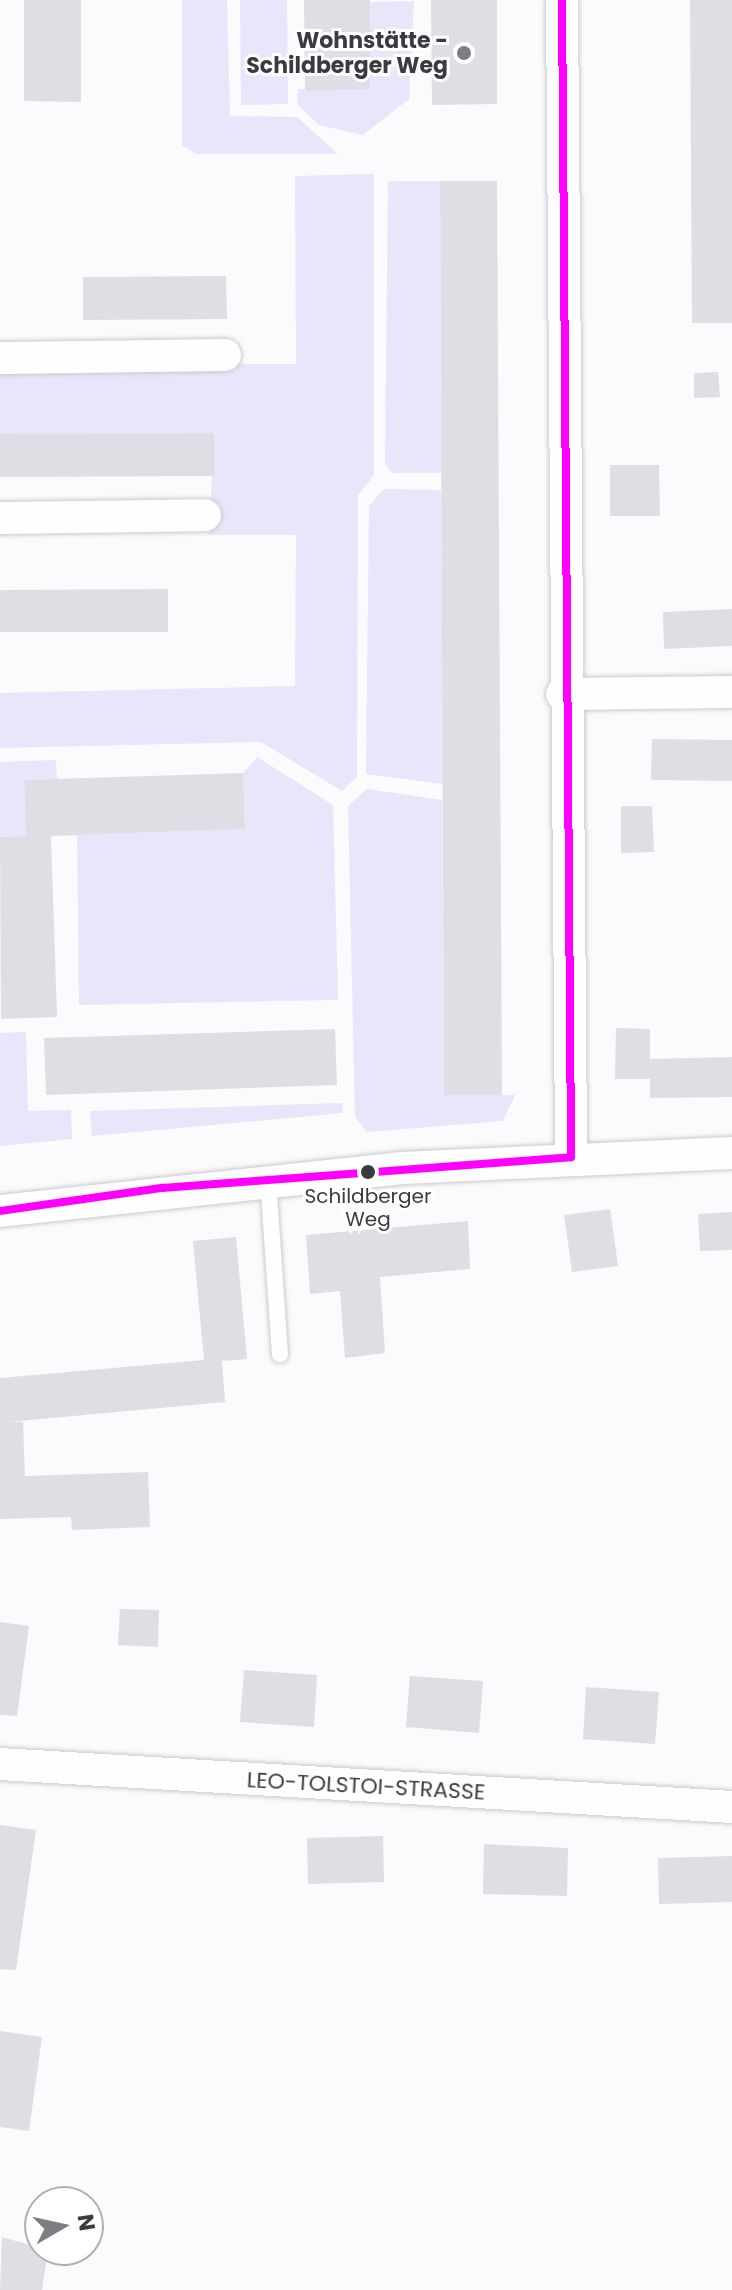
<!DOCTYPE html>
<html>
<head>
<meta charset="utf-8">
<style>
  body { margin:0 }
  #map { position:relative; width:732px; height:2290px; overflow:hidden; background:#fbfafd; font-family:Poppins,sans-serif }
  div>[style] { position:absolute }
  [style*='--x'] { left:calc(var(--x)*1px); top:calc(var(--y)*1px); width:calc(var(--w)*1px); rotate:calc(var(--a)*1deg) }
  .green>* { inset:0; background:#e8e6fa }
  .building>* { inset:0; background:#e0dee4 }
  .roads { filter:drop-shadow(0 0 2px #cbcacf) drop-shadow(0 0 2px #cbcacf) }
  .service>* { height:16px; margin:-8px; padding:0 8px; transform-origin:8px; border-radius:8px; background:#fefeff }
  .minor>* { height:32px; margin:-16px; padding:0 16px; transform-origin:16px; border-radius:16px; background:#fefeff }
  .bus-1>* { height:8px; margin:-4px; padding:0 4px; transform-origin:4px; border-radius:4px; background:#f0f }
  .dots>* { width:22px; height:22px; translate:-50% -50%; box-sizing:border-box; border:4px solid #fff; border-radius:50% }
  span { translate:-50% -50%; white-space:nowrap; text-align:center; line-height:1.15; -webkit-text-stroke:6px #fff; paint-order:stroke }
  .bus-label { font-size:20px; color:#3a3a42 }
  .poi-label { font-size:22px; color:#3a3a42; font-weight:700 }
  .right { translate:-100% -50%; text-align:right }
  .street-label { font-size:22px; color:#3a3a42 }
  .north { position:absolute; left:24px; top:2186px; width:80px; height:80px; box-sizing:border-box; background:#fff; border:2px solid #b0b0b3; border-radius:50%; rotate:81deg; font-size:22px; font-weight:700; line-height:32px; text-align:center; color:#3a3a42 }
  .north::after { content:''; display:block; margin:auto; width:28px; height:36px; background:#7e7d83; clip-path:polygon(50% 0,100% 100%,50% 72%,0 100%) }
</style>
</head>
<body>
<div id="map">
  <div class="green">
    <i style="clip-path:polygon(182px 0,227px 0,230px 116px,297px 117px,338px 154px,196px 154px,182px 145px)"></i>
    <i style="clip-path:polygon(240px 0,287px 0,288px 104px,241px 105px)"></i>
    <i style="clip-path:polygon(414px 1px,409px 99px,363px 135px,319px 125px,297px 104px,298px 89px,370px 89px,370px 2px)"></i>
    <i style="clip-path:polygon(374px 174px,374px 475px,358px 495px,357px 777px,342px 791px,261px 742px,0 748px,0 693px,295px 686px,296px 535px,209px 535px,214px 433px,0 434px,0 364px,296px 364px,295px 176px)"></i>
    <i style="clip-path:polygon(388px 181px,440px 181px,441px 473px,392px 473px,385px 464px)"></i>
    <i style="clip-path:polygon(384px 489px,441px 490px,443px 784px,366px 774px,369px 506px)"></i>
    <i style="clip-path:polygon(257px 757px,333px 805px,338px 1000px,79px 1005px,77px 835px,245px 829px,243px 773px)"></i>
    <i style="clip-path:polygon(56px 760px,57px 779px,24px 780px,26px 836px,0 837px,0 762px)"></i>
    <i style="clip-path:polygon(367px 789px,442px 800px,444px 1094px,515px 1095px,503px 1121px,367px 1132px,355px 1117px,348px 806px)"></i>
    <i style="clip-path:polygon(26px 1032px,28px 1111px,71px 1110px,72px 1139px,0 1146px,0 1033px)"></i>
    <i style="clip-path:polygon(342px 1103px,343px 1113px,92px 1136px,90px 1111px)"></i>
  </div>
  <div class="building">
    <i style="clip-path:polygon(24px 0,81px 0,81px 102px,24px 101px)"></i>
    <i style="clip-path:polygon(304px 0,370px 0,370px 89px,305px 91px)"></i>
    <i style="clip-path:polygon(431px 0,497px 0,497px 104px,432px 105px)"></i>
    <i style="clip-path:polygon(690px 0,732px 0,732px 323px,692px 323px)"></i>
    <i style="clip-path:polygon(440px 181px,497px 181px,502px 1095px,444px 1095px)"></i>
    <i style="clip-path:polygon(226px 276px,227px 319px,83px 320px,83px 277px)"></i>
    <i style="clip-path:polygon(718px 372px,720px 397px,694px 398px,694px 373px)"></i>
    <i style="clip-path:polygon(214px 433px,214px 476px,0 477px,0 434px)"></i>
    <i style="clip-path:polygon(610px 465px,659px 465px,660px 516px,610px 516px)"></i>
    <i style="clip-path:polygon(168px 589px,168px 632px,0 632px,0 590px)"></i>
    <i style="clip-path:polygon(732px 609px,732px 646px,664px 649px,663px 612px)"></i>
    <i style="clip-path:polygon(652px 739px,732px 740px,732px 781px,651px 780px)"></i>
    <i style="clip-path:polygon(243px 773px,245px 829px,51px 836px,57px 1017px,1px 1019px,0 837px,26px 836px,24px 780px)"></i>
    <i style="clip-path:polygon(621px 806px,652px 806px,654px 852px,621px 853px)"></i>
    <i style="clip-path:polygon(616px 1028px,650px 1029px,650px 1059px,732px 1057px,732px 1097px,650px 1098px,650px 1079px,615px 1079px)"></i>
    <i style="clip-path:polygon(335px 1029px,337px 1085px,46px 1095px,44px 1038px)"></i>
    <i style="clip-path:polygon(610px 1209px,618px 1266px,572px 1272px,564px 1215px)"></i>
    <i style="clip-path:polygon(732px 1212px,732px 1250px,700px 1251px,698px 1214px)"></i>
    <i style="clip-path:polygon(468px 1221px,470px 1269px,380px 1277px,385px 1353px,345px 1358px,340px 1291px,310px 1294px,306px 1235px)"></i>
    <i style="clip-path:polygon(236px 1237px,247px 1359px,222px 1361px,225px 1402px,9px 1422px,23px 1422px,25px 1476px,148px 1472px,150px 1527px,72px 1530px,71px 1517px,0 1519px,0 1378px,204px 1360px,193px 1241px)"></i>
    <i style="clip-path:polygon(120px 1609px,159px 1610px,158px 1647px,118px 1645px)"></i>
    <i style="clip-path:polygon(0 1622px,29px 1626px,17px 1716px,0 1715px)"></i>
    <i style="clip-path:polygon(244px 1670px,317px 1675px,314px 1727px,240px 1722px)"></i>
    <i style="clip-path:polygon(410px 1676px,483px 1681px,479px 1733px,406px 1727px)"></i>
    <i style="clip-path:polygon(586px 1687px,659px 1692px,655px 1744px,583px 1739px)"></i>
    <i style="clip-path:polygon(0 1825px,36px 1830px,16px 1970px,0 1969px)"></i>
    <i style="clip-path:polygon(383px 1836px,384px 1882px,308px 1884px,307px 1838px)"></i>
    <i style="clip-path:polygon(484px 1844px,568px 1848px,567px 1896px,483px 1894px)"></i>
    <i style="clip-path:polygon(732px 1856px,732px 1902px,659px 1904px,658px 1858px)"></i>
    <i style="clip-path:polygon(0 2031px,42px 2037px,29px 2131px,0 2127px)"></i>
    <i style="clip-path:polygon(2px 2237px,48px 2250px,42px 2290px,0 2290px)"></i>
  </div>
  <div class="roads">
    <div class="service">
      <i style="--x:268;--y:1179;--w:176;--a:86.1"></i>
    </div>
    <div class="minor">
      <i style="--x:562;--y:0;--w:1157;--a:89.55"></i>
      <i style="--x:0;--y:358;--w:225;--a:-0.8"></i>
      <i style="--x:0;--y:518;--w:205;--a:-0.8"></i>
      <i style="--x:562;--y:694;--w:170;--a:-0.7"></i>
      <i style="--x:0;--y:1211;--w:403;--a:-6.1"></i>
      <i style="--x:401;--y:1168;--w:331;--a:-2.6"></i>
      <i style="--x:0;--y:1764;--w:733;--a:3.36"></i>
    </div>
  </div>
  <div class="bus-1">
    <i style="--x:562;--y:0;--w:1157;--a:89.55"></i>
    <i style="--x:0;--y:1211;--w:164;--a:-8.1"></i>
    <i style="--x:162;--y:1188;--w:410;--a:-4.3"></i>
  </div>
  <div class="dots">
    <i style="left:464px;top:53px;background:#7e7d83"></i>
    <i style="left:368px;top:1172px;background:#3a3a42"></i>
  </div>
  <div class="bus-label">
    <span style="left:368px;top:1208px">Schildberger<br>Weg</span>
  </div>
  <div class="poi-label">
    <span class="right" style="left:448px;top:53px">Wohnstätte -<br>Schildberger Weg</span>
  </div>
  <div class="street-label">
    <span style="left:366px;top:1786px;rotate:3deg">LEO-TOLSTOI-STRASSE</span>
  </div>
  <div class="north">N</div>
</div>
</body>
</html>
